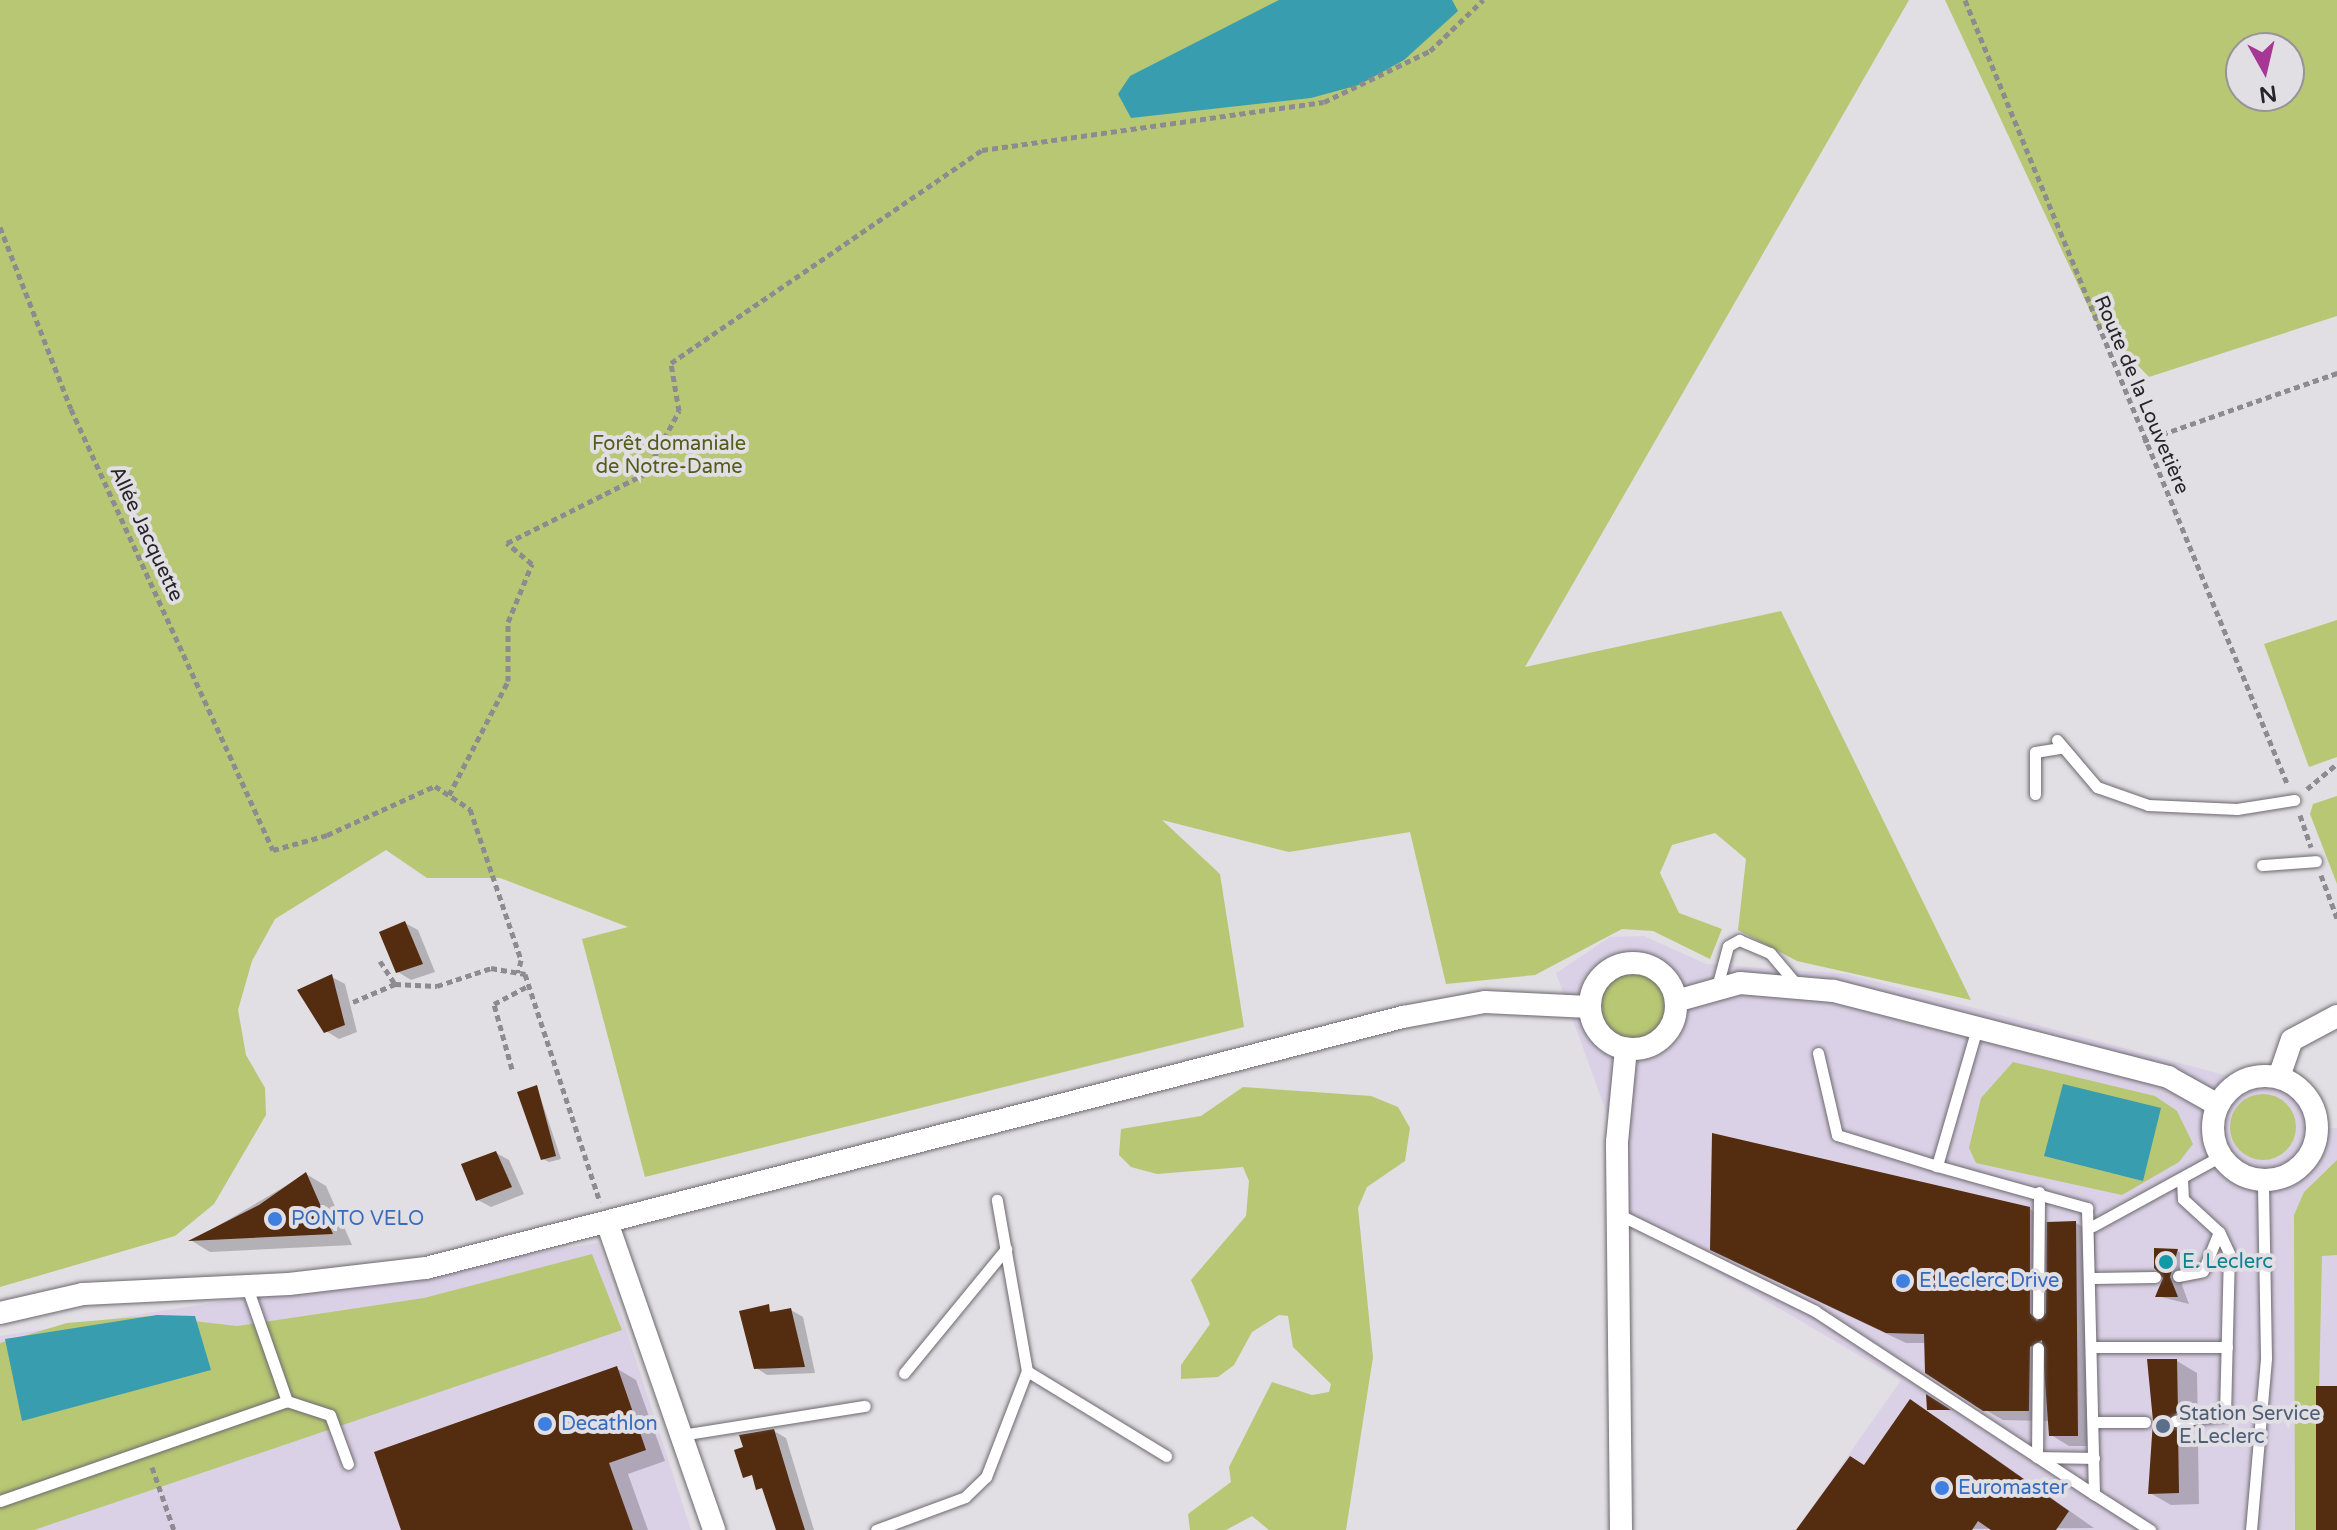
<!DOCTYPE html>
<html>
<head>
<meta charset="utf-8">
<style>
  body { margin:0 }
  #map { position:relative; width:2337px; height:1530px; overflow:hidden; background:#e1dee4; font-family:"Varela Round",sans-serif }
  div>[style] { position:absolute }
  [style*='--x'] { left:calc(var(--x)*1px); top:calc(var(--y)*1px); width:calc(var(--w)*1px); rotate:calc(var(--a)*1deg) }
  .commercial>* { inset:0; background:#dbd1e6 }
  .green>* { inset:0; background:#b8c774 }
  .round { border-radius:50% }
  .water>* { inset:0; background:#389daf }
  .shadow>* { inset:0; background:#0003 }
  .building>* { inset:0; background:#542c10 }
  .path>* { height:5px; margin-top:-2.5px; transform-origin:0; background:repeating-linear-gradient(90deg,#8d8b8f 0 6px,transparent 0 10px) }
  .roads { filter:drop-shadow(0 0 2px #6c696e) drop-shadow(0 0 2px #6c696e) }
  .lane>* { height:11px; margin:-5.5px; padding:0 5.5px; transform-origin:5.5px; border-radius:5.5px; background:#fff }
  .street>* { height:22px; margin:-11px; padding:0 11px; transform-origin:11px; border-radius:11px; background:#fff }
  .street>.ring { margin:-11px; padding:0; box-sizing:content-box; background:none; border:22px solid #fff; border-radius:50% }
  .dots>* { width:22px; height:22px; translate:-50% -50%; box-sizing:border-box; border:4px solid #e1dee4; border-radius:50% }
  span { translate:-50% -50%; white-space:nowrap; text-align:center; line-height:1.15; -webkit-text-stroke:8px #e1dee4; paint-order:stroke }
  .street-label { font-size:20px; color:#252426 }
  .park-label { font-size:20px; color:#535d1b }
  .shop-label { font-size:20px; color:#366cbe }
  .left { translate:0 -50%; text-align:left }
  .culture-label { font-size:20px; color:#0d838f }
  .service-label { font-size:20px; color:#4e5e75 }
  .north { position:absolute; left:2225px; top:32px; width:80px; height:80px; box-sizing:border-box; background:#e1dee4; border:2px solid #969498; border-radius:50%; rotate:172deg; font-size:22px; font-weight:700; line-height:32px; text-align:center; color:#252426 }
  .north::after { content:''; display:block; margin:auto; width:28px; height:36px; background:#a63794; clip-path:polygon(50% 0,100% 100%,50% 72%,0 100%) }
</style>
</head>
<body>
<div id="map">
  <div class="commercial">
    <i style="clip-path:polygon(1644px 936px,1706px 964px,1847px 974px,2243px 1080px,2279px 1077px,2300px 1089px,2318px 1129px,2337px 1128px,2337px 1530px,1796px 1530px,1901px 1380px,1618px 1214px,1617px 1142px,1556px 973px,1610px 937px)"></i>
    <i style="clip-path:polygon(598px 1243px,691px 1530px,0 1530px,0 1336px)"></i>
  </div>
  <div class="green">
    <i style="clip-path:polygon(0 0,1909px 0,1525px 667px,1781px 611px,1971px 1000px,1797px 961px,1738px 930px,1746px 859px,1715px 833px,1672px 845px,1660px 873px,1679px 913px,1722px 929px,1710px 959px,1653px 931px,1622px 929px,1535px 975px,1446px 984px,1410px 832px,1289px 852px,1162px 820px,1220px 874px,1244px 1027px,645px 1177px,582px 939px,628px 927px,500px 878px,427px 878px,386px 850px,275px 919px,252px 961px,238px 1010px,246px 1055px,265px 1088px,266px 1115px,214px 1204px,175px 1236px,0 1287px)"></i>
    <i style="clip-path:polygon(evenodd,1945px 0,2337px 0,2337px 316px,2149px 377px,2095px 321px,1945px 0,2241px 48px,2289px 48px,2289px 96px,2241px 96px,2241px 48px)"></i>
    <i style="clip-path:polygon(2337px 620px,2337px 757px,2309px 767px,2264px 644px)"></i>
    <i style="clip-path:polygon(2337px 796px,2337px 884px,2310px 814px,2313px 804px)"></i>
    <i class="round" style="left:1599px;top:972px;width:68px;height:68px"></i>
    <i style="clip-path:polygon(2013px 1062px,2155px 1096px,2177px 1111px,2193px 1144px,2179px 1162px,2122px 1195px,1976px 1163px,1969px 1148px,1981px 1098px)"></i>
    <i style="clip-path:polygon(1243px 1087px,1371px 1096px,1398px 1107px,1410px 1128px,1405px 1161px,1367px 1187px,1358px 1208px,1373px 1357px,1346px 1530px,1269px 1530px,1252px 1516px,1226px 1530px,1190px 1530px,1188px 1514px,1231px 1482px,1229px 1467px,1272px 1382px,1312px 1395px,1329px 1392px,1331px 1384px,1293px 1347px,1288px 1316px,1279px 1315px,1252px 1332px,1234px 1365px,1218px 1377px,1181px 1379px,1181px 1365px,1210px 1324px,1191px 1280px,1246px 1216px,1249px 1181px,1243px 1167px,1157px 1174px,1131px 1167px,1119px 1155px,1121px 1129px,1201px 1116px)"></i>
    <i class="round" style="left:2230px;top:1094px;width:66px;height:66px"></i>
    <i style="clip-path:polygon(2337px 1160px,2337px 1255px,2322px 1256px,2316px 1530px,2295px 1530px,2294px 1215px,2304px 1192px)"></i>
    <i style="clip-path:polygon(592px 1254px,622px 1330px,34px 1530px,0 1530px,0 1343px,67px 1323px,150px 1316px,237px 1326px,424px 1298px)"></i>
  </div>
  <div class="water">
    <i style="clip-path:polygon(1279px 0,1452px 0,1458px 11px,1404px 60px,1359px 85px,1311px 98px,1131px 118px,1118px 94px,1130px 76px)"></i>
    <i style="clip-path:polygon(2063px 1084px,2161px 1108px,2143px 1181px,2044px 1156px)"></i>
    <i style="clip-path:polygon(157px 1315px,195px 1316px,211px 1370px,22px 1421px,5px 1339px)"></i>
  </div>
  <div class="shadow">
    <i style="clip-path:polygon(405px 923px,418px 930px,435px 972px,411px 980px,398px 972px)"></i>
    <i style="clip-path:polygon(332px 977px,345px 984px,357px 1032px,339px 1039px,326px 1031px)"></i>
    <i style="clip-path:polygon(537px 1087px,561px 1159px,549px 1162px,543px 1159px)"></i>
    <i style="clip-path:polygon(496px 1153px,509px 1160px,524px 1194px,491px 1207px,478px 1200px)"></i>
    <i style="clip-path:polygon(306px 1174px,326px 1186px,352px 1245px,210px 1252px,192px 1241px)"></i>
    <i style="clip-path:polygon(2030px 1209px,2049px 1224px,2076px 1223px,2095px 1234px,2096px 1446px,2069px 1446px,2051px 1435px,2050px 1421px,2003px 1420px,1984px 1409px,1926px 1343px,1906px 1343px,1731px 1260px)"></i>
    <i style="clip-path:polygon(2177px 1251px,2190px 1258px,2182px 1285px,2189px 1304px,2157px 1296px)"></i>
    <i style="clip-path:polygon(791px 1310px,803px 1317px,815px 1373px,767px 1375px,756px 1368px,742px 1313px)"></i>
    <i style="clip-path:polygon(2177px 1361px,2197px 1373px,2198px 1424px,2185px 1434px,2198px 1443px,2199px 1504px,2171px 1505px,2150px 1493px,2155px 1421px)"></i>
    <i style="clip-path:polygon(616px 1368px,636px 1380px,665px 1461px,628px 1474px,648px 1530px,403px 1530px)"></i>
    <i style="clip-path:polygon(1911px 1402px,1936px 1417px,2094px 1528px,1799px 1530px,1865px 1466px)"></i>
    <i style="clip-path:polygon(774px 1431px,786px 1438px,814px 1530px,778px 1530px,766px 1494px,737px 1451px)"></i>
  </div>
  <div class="building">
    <i style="clip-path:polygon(405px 921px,423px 964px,396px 973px,379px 932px)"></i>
    <i style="clip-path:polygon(332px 974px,345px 1025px,324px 1033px,297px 990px)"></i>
    <i style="clip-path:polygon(537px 1085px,556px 1156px,541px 1160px,517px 1092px)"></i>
    <i style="clip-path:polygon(1712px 1133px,2030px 1207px,2030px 1313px,2037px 1321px,2046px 1313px,2047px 1222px,2076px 1221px,2078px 1436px,2049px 1436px,2042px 1340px,2030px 1347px,2029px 1411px,1983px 1411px,1925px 1373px,1924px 1334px,1886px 1333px,1710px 1250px)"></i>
    <i style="clip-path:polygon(496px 1151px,512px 1187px,476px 1201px,461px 1164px)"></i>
    <i style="clip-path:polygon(306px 1172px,333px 1234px,188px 1241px,259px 1205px)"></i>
    <i style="clip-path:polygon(2154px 1248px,2178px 1249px,2170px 1277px,2178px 1297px,2155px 1297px,2163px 1278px,2154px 1268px)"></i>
    <i style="clip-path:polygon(769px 1304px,770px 1312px,791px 1308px,805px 1367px,754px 1369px,739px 1311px)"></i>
    <i style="clip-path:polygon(2147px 1359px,2177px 1359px,2178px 1412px,2167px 1421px,2178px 1429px,2179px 1493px,2148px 1494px,2153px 1421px)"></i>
    <i style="clip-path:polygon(617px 1366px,646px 1450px,609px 1463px,633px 1530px,401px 1530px,374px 1452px)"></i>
    <i style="clip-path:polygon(2316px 1386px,2337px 1386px,2337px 1530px,2316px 1530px)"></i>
    <i style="clip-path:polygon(1926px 1394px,1951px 1410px,1927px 1410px)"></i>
    <i style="clip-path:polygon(1910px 1399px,2069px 1511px,2056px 1530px,1991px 1530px,1978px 1521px,1972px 1530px,1796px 1530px,1850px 1456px,1864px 1465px)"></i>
    <i style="clip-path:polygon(774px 1429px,792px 1489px,805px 1530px,776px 1530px,762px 1488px,756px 1490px,752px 1475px,743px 1478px,734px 1450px,743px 1447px,739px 1435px)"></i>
  </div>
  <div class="path">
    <i style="--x:1965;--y:0;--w:847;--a:67.65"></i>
    <i style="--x:0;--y:227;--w:195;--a:68.7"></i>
    <i style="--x:71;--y:409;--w:485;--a:65.4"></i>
    <i style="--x:273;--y:850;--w:56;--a:-15.5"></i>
    <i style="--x:327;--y:835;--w:119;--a:-24.4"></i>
    <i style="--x:435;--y:786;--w:42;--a:33.3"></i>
    <i style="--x:470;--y:809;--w:159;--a:71.3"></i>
    <i style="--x:521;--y:960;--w:13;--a:103"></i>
    <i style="--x:2143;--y:441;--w:206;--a:-19.3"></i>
    <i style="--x:2307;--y:789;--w:39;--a:-40"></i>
    <i style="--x:449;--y:795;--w:128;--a:-62.6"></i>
    <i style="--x:508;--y:681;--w:59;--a:-90"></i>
    <i style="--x:508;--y:622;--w:63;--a:-67.5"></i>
    <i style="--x:532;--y:564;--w:33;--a:-140"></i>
    <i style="--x:507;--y:543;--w:154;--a:-26.6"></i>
    <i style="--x:645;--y:474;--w:72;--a:-61.6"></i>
    <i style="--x:679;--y:411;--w:49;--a:-99.5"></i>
    <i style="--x:671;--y:363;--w:377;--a:-34.4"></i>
    <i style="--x:982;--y:150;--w:345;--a:-8"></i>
    <i style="--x:1324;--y:102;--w:118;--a:-25.7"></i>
    <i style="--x:1430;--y:51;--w:74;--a:-43.9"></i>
    <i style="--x:2300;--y:815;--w:34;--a:71"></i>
    <i style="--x:2321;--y:875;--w:46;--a:69.6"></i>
    <i style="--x:380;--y:961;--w:27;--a:57"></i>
    <i style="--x:353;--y:1002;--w:46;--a:-23.2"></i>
    <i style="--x:395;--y:984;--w:42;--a:2.7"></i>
    <i style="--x:437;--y:986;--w:57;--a:-18.4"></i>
    <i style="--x:491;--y:968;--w:35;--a:10"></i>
    <i style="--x:525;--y:974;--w:240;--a:71.8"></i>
    <i style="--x:512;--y:1069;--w:67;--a:-105.5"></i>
    <i style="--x:494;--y:1004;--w:38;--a:-28"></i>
    <i style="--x:152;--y:1467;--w:67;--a:70.8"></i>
  </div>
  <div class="roads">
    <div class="lane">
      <i style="--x:2057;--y:740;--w:62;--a:49.6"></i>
      <i style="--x:2097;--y:787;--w:54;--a:19.4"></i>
      <i style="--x:2148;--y:805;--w:89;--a:2.6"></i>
      <i style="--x:2237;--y:809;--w:58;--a:-9"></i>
      <i style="--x:2035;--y:794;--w:42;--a:-90"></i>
      <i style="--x:2035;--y:752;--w:26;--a:-9"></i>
      <i style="--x:2262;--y:865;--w:54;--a:-4.2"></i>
      <i style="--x:1717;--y:987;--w:42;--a:-75"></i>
      <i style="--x:1728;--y:946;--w:13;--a:-29"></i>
      <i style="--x:1739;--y:940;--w:34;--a:23"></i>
      <i style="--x:1770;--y:953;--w:42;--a:49.8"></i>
      <i style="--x:1977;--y:1028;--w:144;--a:106.2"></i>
      <i style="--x:1937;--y:1166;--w:156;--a:15.6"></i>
      <i style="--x:2087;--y:1208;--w:286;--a:88.6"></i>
      <i style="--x:2094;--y:1494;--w:67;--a:32.7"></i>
      <i style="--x:1818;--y:1053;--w:84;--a:77"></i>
      <i style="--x:1837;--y:1135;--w:105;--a:17.2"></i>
      <i style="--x:1618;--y:1214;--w:220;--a:26.2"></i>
      <i style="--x:1815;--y:1311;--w:334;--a:33.3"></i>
      <i style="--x:2093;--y:1226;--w:146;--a:-28.7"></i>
      <i style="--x:2178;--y:1276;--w:25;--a:-11"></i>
      <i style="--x:2203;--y:1271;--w:42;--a:-67.7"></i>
      <i style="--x:2093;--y:1278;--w:62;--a:-0.9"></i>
      <i style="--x:247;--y:1287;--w:121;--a:70.7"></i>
      <i style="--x:2038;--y:1313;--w:121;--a:-89.5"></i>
      <i style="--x:2093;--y:1347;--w:134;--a:0"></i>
      <i style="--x:1027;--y:1371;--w:163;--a:31.4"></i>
      <i style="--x:904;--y:1373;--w:161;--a:-50.6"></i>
      <i style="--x:2175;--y:1421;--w:50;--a:-6.8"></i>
      <i style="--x:2225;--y:1415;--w:162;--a:-88.6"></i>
      <i style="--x:2229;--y:1253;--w:23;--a:-115"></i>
      <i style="--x:2219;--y:1232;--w:49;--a:-137.5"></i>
      <i style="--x:2183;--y:1199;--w:21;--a:-93"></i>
      <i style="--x:2094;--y:1422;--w:51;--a:0"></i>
      <i style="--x:681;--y:1435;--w:186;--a:-9"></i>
      <i style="--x:2037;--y:1457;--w:109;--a:-89.5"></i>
      <i style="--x:2037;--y:1457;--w:57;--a:1"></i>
      <i style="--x:0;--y:1501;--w:304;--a:-19.2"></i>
      <i style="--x:287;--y:1401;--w:45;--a:18"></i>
      <i style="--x:330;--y:1415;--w:52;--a:69.8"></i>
      <i style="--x:876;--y:1530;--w:95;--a:-20.3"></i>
      <i style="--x:965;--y:1497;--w:29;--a:-44"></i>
      <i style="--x:986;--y:1477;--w:114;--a:-68.9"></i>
      <i style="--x:1027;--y:1371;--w:174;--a:-100"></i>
      <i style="--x:2251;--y:1530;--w:173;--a:-85"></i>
      <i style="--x:2266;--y:1358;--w:178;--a:-91"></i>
    </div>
    <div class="street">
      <i class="ring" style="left:1590px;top:963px;width:64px;height:64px"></i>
      <i style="--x:1676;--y:1001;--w:66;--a:-15.7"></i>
      <i style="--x:1740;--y:983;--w:94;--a:4.9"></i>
      <i style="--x:1834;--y:991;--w:345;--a:14.4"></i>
      <i style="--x:2168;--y:1077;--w:57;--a:29.2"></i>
      <i class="ring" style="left:2213px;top:1076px;width:82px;height:82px"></i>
      <i style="--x:2279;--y:1077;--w:39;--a:-71"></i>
      <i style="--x:2292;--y:1040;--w:51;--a:-28.1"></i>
      <i style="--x:608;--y:1225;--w:323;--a:70.8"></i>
      <i style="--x:0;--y:1313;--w:85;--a:-12.9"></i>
      <i style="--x:83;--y:1294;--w:206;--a:-2.8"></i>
      <i style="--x:289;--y:1284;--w:138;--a:-6.7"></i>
      <i style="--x:426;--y:1268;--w:1009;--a:-14.41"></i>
      <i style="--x:1403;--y:1017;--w:83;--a:-10.4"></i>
      <i style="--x:1485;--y:1002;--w:104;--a:2.8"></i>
      <i style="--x:1621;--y:1530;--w:388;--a:-90.6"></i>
      <i style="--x:1617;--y:1142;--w:94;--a:-84.5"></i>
    </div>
  </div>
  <div class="dots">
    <i style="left:275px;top:1219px;background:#3f7fe0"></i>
    <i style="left:2166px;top:1262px;background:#0f9aa8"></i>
    <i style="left:1903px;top:1281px;background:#3f7fe0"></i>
    <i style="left:545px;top:1424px;background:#3f7fe0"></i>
    <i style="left:2163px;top:1426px;background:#5c6f8a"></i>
    <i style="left:1942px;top:1488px;background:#3f7fe0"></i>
  </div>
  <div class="street-label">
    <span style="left:2141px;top:395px;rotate:67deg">Route de la Louvetière</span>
    <span style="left:146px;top:534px;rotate:65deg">Allée Jacquette</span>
  </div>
  <div class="park-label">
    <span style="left:669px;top:456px">Forêt domaniale<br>de Notre-Dame</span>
  </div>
  <div class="shop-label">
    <span class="left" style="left:291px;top:1219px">PONTO VELO</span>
    <span class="left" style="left:1919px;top:1281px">E.Leclerc Drive</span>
    <span class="left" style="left:561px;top:1424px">Decathlon</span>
    <span class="left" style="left:1958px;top:1488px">Euromaster</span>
  </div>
  <div class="culture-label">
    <span class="left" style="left:2182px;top:1262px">E. Leclerc</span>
  </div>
  <div class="service-label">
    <span class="left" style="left:2179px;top:1426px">Station Service<br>E.Leclerc</span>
  </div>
  <div class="north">N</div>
</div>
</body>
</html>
